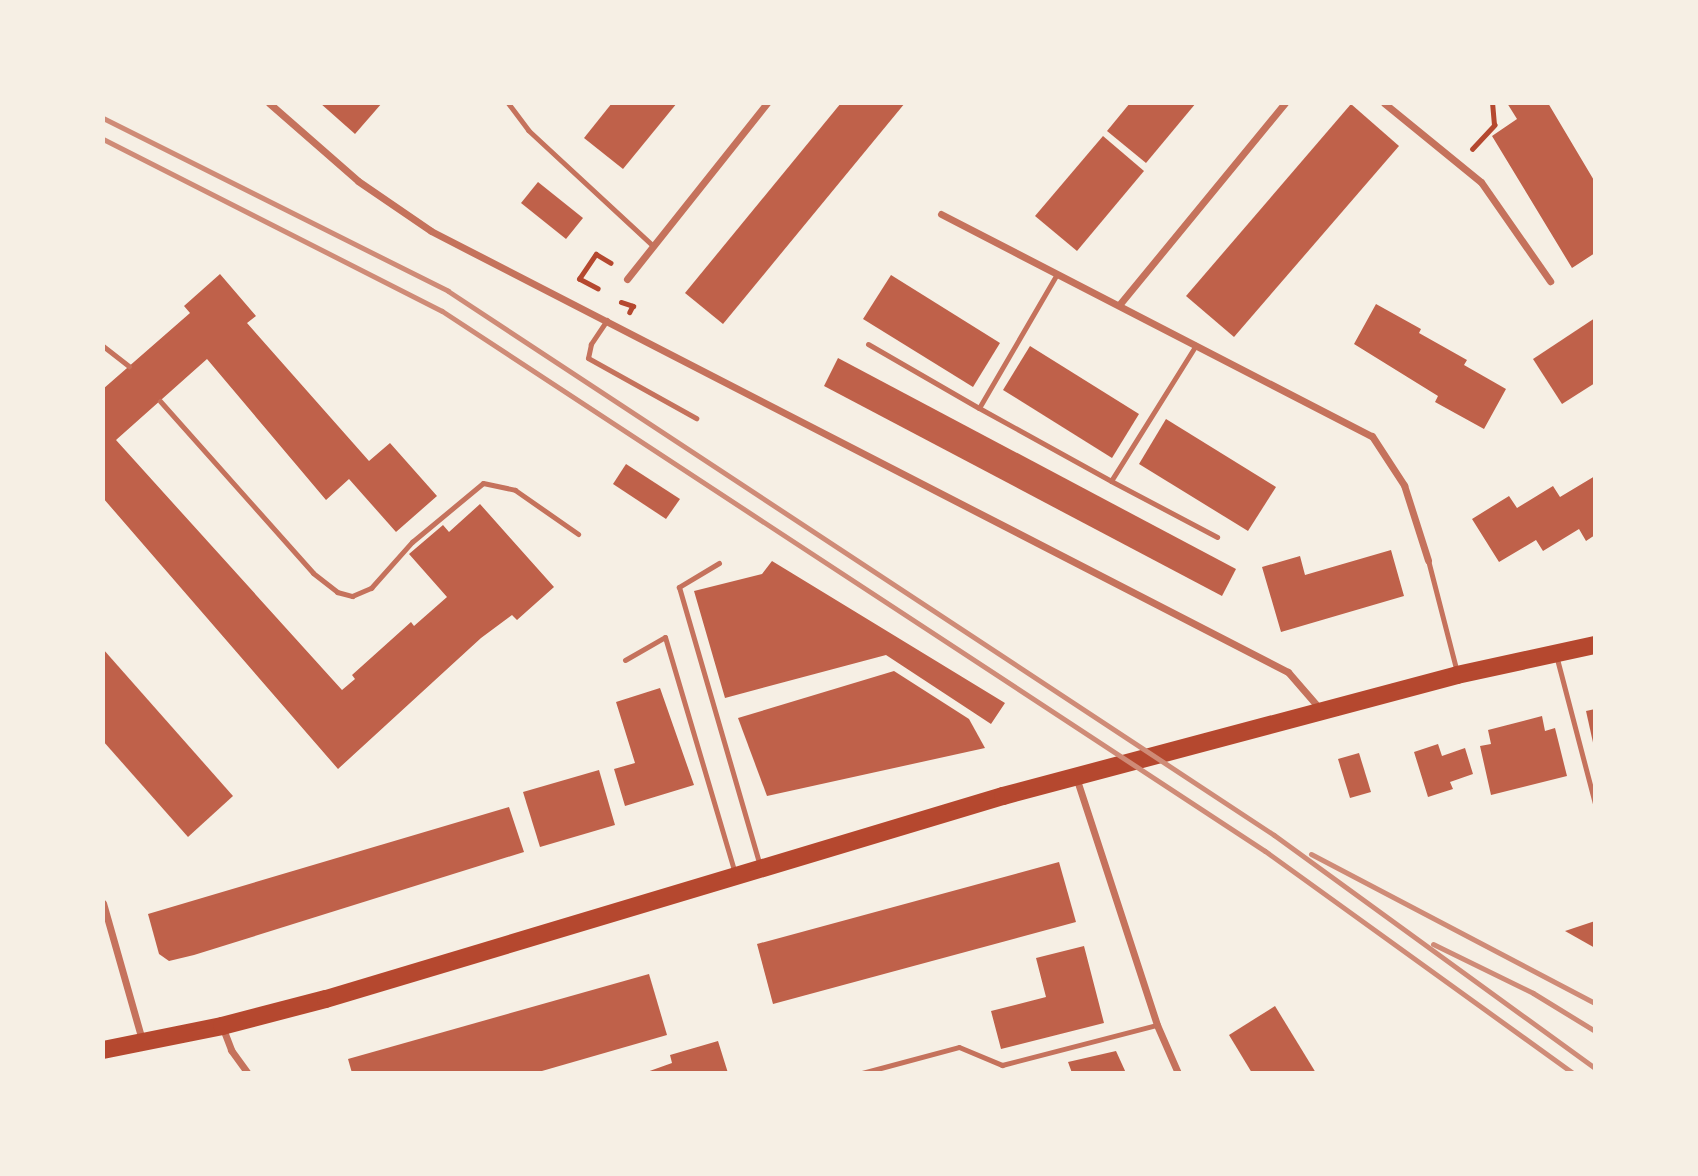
<!DOCTYPE html>
<html>
<head>
<meta charset="utf-8">
<style>
  body { margin:0 }
  #map { position:relative; width:1698px; height:1176px; overflow:hidden; background:#f6efe4; font-family:Manrope,sans-serif }
  div>[style] { position:absolute }
  [style*='--x'] { left:calc(var(--x)*1px); top:calc(var(--y)*1px); width:calc(var(--w)*1px); rotate:calc(var(--a)*1deg) }
  .building>* { inset:0; background:#bf614a }
  .path>* { height:4.5px; margin:-2.25px; padding:0 2.25px; transform-origin:2.25px; border-radius:2.25px; background:#b5482f }
  .service>* { height:5px; margin:-2.5px; padding:0 2.5px; transform-origin:2.5px; border-radius:2.5px; background:#c5725c }
  .minor>* { height:7px; margin:-3.5px; padding:0 3.5px; transform-origin:3.5px; border-radius:3.5px; background:#c5725c }
  .primary>* { height:18px; margin:-9px; padding:0 9px; transform-origin:9px; border-radius:9px; background:#b5482f }
  .rail>* { height:5px; margin:-2.5px; padding:0 2.5px; transform-origin:2.5px; border-radius:2.5px; background:#cf8b77 }
  span { translate:-50% -50%; white-space:nowrap; text-align:center; line-height:1.15; -webkit-text-stroke:5px #f6efe4; paint-order:stroke }
  .frame { position:absolute; inset:0; border:105px solid #f6efe4; pointer-events:none }
</style>
</head>
<body>
<div id="map">
  <div class="building">
    <i style="clip-path:polygon(320px 103px,382px 103px,355px 134px)"></i>
    <i style="clip-path:polygon(612px 103px,677px 103px,623px 169px,584px 138px)"></i>
    <i style="clip-path:polygon(841px 103px,905px 103px,723px 324px,685px 293px)"></i>
    <i style="clip-path:polygon(1130px 103px,1196px 103px,1146px 163px,1107px 131px)"></i>
    <i style="clip-path:polygon(1507px 103px,1548px 103px,1595px 182px,1595px 253px,1572px 268px,1492px 136px,1517px 119px)"></i>
    <i style="clip-path:polygon(1351px 104px,1399px 146px,1234px 337px,1186px 296px)"></i>
    <i style="clip-path:polygon(1103px 136px,1144px 171px,1077px 251px,1035px 216px)"></i>
    <i style="clip-path:polygon(538px 182px,583px 218px,566px 239px,521px 203px)"></i>
    <i style="clip-path:polygon(220px 274px,256px 316px,247px 323px,369px 461px,390px 443px,437px 496px,396px 532px,349px 479px,326px 500px,207px 359px,116px 440px,342px 690px,355px 679px,352px 675px,411px 622px,414px 626px,447px 597px,409px 554px,443px 525px,449px 532px,480px 504px,554px 587px,517px 620px,512px 615px,481px 638px,338px 769px,103px 498px,103px 389px,190px 313px,184px 306px)"></i>
    <i style="clip-path:polygon(891px 275px,1000px 343px,973px 387px,863px 319px)"></i>
    <i style="clip-path:polygon(1376px 304px,1421px 329px,1419px 333px,1467px 360px,1464px 365px,1506px 389px,1484px 429px,1435px 402px,1438px 396px,1354px 344px)"></i>
    <i style="clip-path:polygon(1595px 318px,1595px 383px,1562px 404px,1533px 359px)"></i>
    <i style="clip-path:polygon(1030px 346px,1139px 414px,1112px 458px,1003px 390px)"></i>
    <i style="clip-path:polygon(838px 358px,1236px 569px,1222px 596px,824px 386px)"></i>
    <i style="clip-path:polygon(1166px 419px,1276px 487px,1248px 531px,1139px 464px)"></i>
    <i style="clip-path:polygon(626px 464px,680px 499px,666px 519px,613px 484px)"></i>
    <i style="clip-path:polygon(1595px 476px,1595px 535px,1586px 541px,1579px 529px,1543px 551px,1536px 540px,1499px 562px,1472px 519px,1509px 496px,1517px 508px,1553px 486px,1560px 497px)"></i>
    <i style="clip-path:polygon(1391px 550px,1404px 596px,1281px 632px,1262px 567px,1300px 556px,1305px 575px)"></i>
    <i style="clip-path:polygon(772px 561px,1005px 703px,991px 724px,886px 655px,725px 698px,694px 591px,762px 574px)"></i>
    <i style="clip-path:polygon(103px 649px,233px 796px,188px 837px,103px 741px)"></i>
    <i style="clip-path:polygon(894px 671px,969px 719px,985px 748px,767px 796px,738px 718px)"></i>
    <i style="clip-path:polygon(660px 688px,694px 785px,625px 806px,614px 769px,635px 763px,616px 702px)"></i>
    <i style="clip-path:polygon(1595px 709px,1595px 747px,1594px 747px,1586px 711px)"></i>
    <i style="clip-path:polygon(1542px 716px,1545px 731px,1555px 728px,1567px 776px,1491px 795px,1480px 746px,1491px 744px,1488px 730px)"></i>
    <i style="clip-path:polygon(1438px 744px,1442px 756px,1465px 748px,1473px 774px,1450px 782px,1453px 789px,1428px 797px,1414px 752px)"></i>
    <i style="clip-path:polygon(1359px 753px,1371px 792px,1350px 798px,1338px 759px)"></i>
    <i style="clip-path:polygon(599px 770px,615px 825px,540px 847px,523px 792px)"></i>
    <i style="clip-path:polygon(509px 807px,524px 852px,194px 955px,169px 961px,159px 954px,148px 914px)"></i>
    <i style="clip-path:polygon(1059px 862px,1076px 922px,773px 1004px,757px 944px)"></i>
    <i style="clip-path:polygon(1595px 921px,1595px 948px,1565px 931px)"></i>
    <i style="clip-path:polygon(1084px 946px,1104px 1023px,1001px 1049px,991px 1011px,1046px 997px,1036px 958px)"></i>
    <i style="clip-path:polygon(649px 974px,667px 1035px,535px 1073px,352px 1073px,348px 1059px)"></i>
    <i style="clip-path:polygon(1275px 1006px,1316px 1073px,1252px 1073px,1229px 1035px)"></i>
    <i style="clip-path:polygon(718px 1041px,728px 1073px,644px 1073px,672px 1063px,670px 1055px)"></i>
    <i style="clip-path:polygon(1116px 1051px,1126px 1073px,1072px 1073px,1068px 1062px)"></i>
  </div>
  <div class="path">
    <i style="--x:1472;--y:149;--w:33;--a:-47"></i>
    <i style="--x:1494;--y:125;--w:22;--a:-95"></i>
    <i style="--x:598;--y:289;--w:21;--a:-152"></i>
    <i style="--x:579;--y:279;--w:30;--a:-56"></i>
    <i style="--x:596;--y:254;--w:17;--a:31"></i>
    <i style="--x:621;--y:302;--w:13;--a:18"></i>
    <i style="--x:633;--y:306;--w:7;--a:117"></i>
  </div>
  <div class="service">
    <i style="--x:508;--y:103;--w:34;--a:53"></i>
    <i style="--x:528;--y:130;--w:169;--a:42.8"></i>
    <i style="--x:607;--y:320;--w:29;--a:124"></i>
    <i style="--x:591;--y:344;--w:14;--a:102"></i>
    <i style="--x:588;--y:358;--w:124;--a:29.1"></i>
    <i style="--x:868;--y:344;--w:128;--a:30"></i>
    <i style="--x:979;--y:408;--w:155;--a:-59.8"></i>
    <i style="--x:1196;--y:345;--w:160;--a:122"></i>
    <i style="--x:1111;--y:481;--w:120;--a:27.8"></i>
    <i style="--x:103;--y:346;--w:33;--a:38"></i>
    <i style="--x:160;--y:401;--w:230;--a:48.3"></i>
    <i style="--x:313;--y:573;--w:31;--a:38"></i>
    <i style="--x:337;--y:592;--w:16;--a:15"></i>
    <i style="--x:352;--y:596;--w:21;--a:-23"></i>
    <i style="--x:371;--y:588;--w:62;--a:-48.3"></i>
    <i style="--x:412;--y:542;--w:92;--a:-39.7"></i>
    <i style="--x:483;--y:483;--w:33;--a:12"></i>
    <i style="--x:515;--y:490;--w:77;--a:34.9"></i>
    <i style="--x:979;--y:408;--w:151;--a:28.9"></i>
    <i style="--x:1428;--y:560;--w:116;--a:75.5"></i>
    <i style="--x:719;--y:563;--w:47;--a:149"></i>
    <i style="--x:679;--y:587;--w:290;--a:73.8"></i>
    <i style="--x:1556;--y:655;--w:154;--a:75.3"></i>
    <i style="--x:625;--y:660;--w:46;--a:-29.9"></i>
    <i style="--x:665;--y:637;--w:246;--a:73.5"></i>
    <i style="--x:862;--y:1073;--w:100;--a:-15"></i>
    <i style="--x:959;--y:1047;--w:47;--a:22.7"></i>
    <i style="--x:1002;--y:1065;--w:160;--a:-14.5"></i>
  </div>
  <div class="minor">
    <i style="--x:269;--y:103;--w:118;--a:41.2"></i>
    <i style="--x:358;--y:181;--w:88;--a:34.4"></i>
    <i style="--x:431;--y:231;--w:964;--a:27.23"></i>
    <i style="--x:1288;--y:672;--w:49;--a:49.1"></i>
    <i style="--x:1384;--y:103;--w:125;--a:39.2"></i>
    <i style="--x:1481;--y:182;--w:121;--a:55.1"></i>
    <i style="--x:941;--y:214;--w:485;--a:27.3"></i>
    <i style="--x:1372;--y:436;--w:59;--a:56.9"></i>
    <i style="--x:1404;--y:485;--w:79;--a:72.3"></i>
    <i style="--x:627;--y:279;--w:225;--a:-51.5"></i>
    <i style="--x:1119;--y:305;--w:261;--a:-50.6"></i>
    <i style="--x:1076;--y:777;--w:261;--a:71.9"></i>
    <i style="--x:1157;--y:1025;--w:52;--a:66.4"></i>
    <i style="--x:103;--y:903;--w:146;--a:74.1"></i>
    <i style="--x:222;--y:1026;--w:26;--a:69"></i>
    <i style="--x:231;--y:1050;--w:29;--a:54"></i>
  </div>
  <div class="primary">
    <i style="--x:103;--y:1050;--w:121;--a:-11.4"></i>
    <i style="--x:222;--y:1026;--w:107;--a:-14.6"></i>
    <i style="--x:326;--y:999;--w:707;--a:-16.69"></i>
    <i style="--x:1003;--y:796;--w:470;--a:-14.9"></i>
    <i style="--x:1457;--y:675;--w:141;--a:-12.3"></i>
  </div>
  <div class="rail">
    <i style="--x:103;--y:118;--w:386;--a:26.6"></i>
    <i style="--x:448;--y:291;--w:989;--a:33.37"></i>
    <i style="--x:1274;--y:835;--w:397;--a:36"></i>
    <i style="--x:103;--y:139;--w:380;--a:26.9"></i>
    <i style="--x:442;--y:311;--w:984;--a:33.27"></i>
    <i style="--x:1265;--y:851;--w:380;--a:35.8"></i>
    <i style="--x:1311;--y:854;--w:321;--a:27.7"></i>
    <i style="--x:1433;--y:944;--w:111;--a:26.1"></i>
    <i style="--x:1533;--y:993;--w:73;--a:31.5"></i>
  </div>
  <div class="frame"></div>
</div>
</body>
</html>
